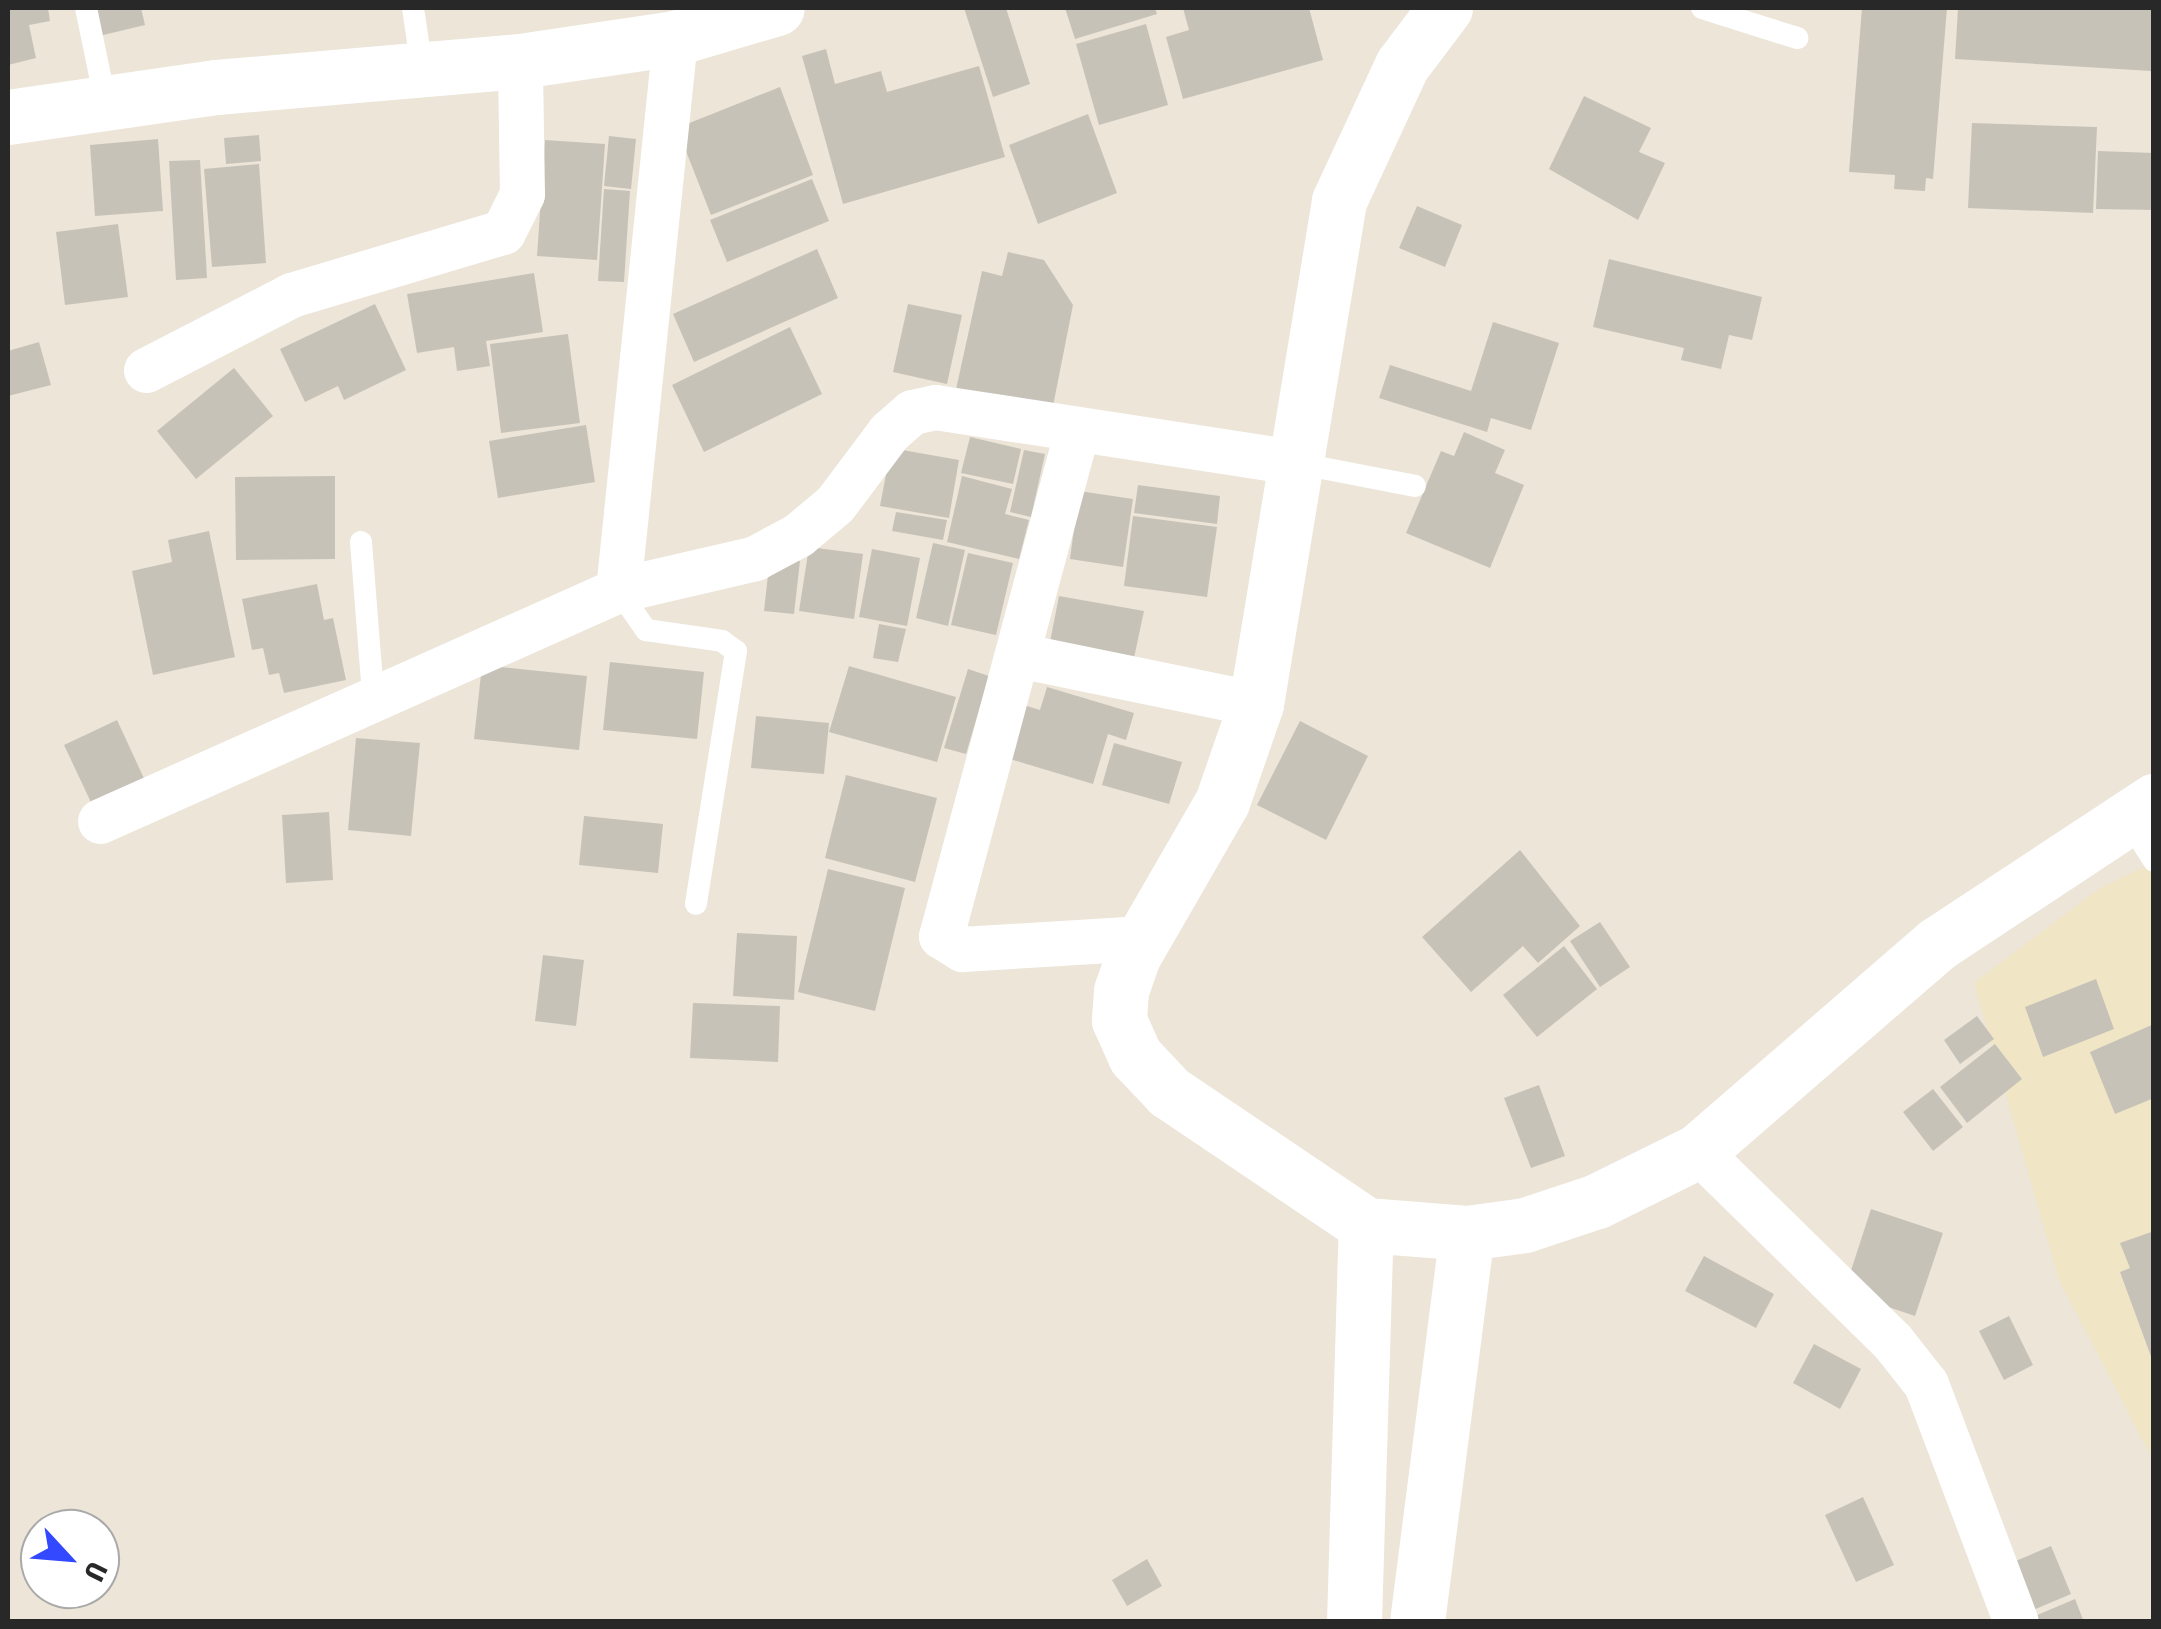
<!DOCTYPE html>
<html>
<head>
<meta charset="utf-8">
<style>
  body { margin:0 }
  #map { position:relative; width:2161px; height:1629px; overflow:hidden; background:#ece5d8; font-family:"Fira Sans Condensed",sans-serif }
  div>[style] { position:absolute }
  [style*='--x'] { left:calc(var(--x)*1px); top:calc(var(--y)*1px); width:calc(var(--w)*1px); rotate:calc(var(--a)*1deg) }
  .education>* { inset:0; background:#f0e5c5 }
  .building>* { inset:0; background:#c7c2b8 }
  .service>* { height:22px; margin:-11px; padding:0 11px; transform-origin:11px; border-radius:11px; background:#fff }
  .minor>* { height:45px; margin:-22.5px; padding:0 22.5px; transform-origin:22.5px; border-radius:22.5px; background:#fff }
  .tertiary>* { height:55px; margin:-27.5px; padding:0 27.5px; transform-origin:27.5px; border-radius:27.5px; background:#fff }
  span { translate:-50% -50%; white-space:nowrap; text-align:center; line-height:1.15; -webkit-text-stroke:8px #fff; paint-order:stroke }
  .frame { position:absolute; inset:0; border:10px solid #282828; pointer-events:none }
  .north { position:absolute; left:20px; top:1509px; width:100px; height:100px; box-sizing:border-box; background:#fff; border:2px solid #a9a9a9; border-radius:50%; rotate:116deg; font-size:28px; font-weight:700; line-height:40px; text-align:center; color:#282828 }
  .north::after { content:''; display:block; margin:auto; width:35px; height:45px; background:#3249ff; clip-path:polygon(50% 0,100% 100%,50% 72%,0 100%) }
</style>
</head>
<body>
<div id="map">
  <div class="education">
    <i style="clip-path:polygon(2153px 863px,2153px 1460px,2059px 1280px,1974px 983px,2100px 888px)"></i>
  </div>
  <div class="building">
    <i style="clip-path:polygon(8px 8px,48px 8px,50px 21px,29px 25px,36px 58px,8px 65px)"></i>
    <i style="clip-path:polygon(88px 8px,141px 8px,145px 25px,95px 37px)"></i>
    <i style="clip-path:polygon(964px 8px,1006px 8px,1030px 84px,993px 97px)"></i>
    <i style="clip-path:polygon(1065px 8px,1155px 8px,1157px 14px,1075px 39px)"></i>
    <i style="clip-path:polygon(1183px 8px,1309px 8px,1323px 60px,1183px 99px,1166px 37px,1189px 30px)"></i>
    <i style="clip-path:polygon(1862px 8px,1947px 8px,1933px 179px,1926px 178px,1925px 191px,1894px 189px,1895px 175px,1849px 172px)"></i>
    <i style="clip-path:polygon(1958px 8px,2154px 8px,2151px 71px,1955px 59px)"></i>
    <i style="clip-path:polygon(1146px 24px,1168px 105px,1099px 125px,1076px 44px)"></i>
    <i style="clip-path:polygon(826px 49px,835px 84px,881px 71px,887px 92px,979px 66px,1005px 157px,843px 204px,802px 56px)"></i>
    <i style="clip-path:polygon(780px 87px,813px 175px,711px 215px,677px 128px)"></i>
    <i style="clip-path:polygon(1584px 96px,1651px 128px,1639px 152px,1665px 163px,1638px 220px,1549px 169px)"></i>
    <i style="clip-path:polygon(1088px 114px,1117px 193px,1038px 224px,1009px 145px)"></i>
    <i style="clip-path:polygon(1972px 123px,2097px 127px,2093px 213px,1968px 208px)"></i>
    <i style="clip-path:polygon(259px 135px,261px 161px,226px 164px,224px 138px)"></i>
    <i style="clip-path:polygon(609px 136px,636px 139px,631px 189px,604px 186px)"></i>
    <i style="clip-path:polygon(158px 139px,163px 211px,95px 216px,90px 145px)"></i>
    <i style="clip-path:polygon(545px 140px,605px 144px,597px 260px,537px 256px)"></i>
    <i style="clip-path:polygon(2098px 151px,2154px 153px,2154px 210px,2096px 209px)"></i>
    <i style="clip-path:polygon(200px 160px,207px 278px,176px 280px,169px 161px)"></i>
    <i style="clip-path:polygon(259px 164px,266px 263px,212px 267px,204px 169px)"></i>
    <i style="clip-path:polygon(812px 179px,829px 221px,727px 262px,710px 220px)"></i>
    <i style="clip-path:polygon(604px 189px,630px 191px,624px 282px,598px 281px)"></i>
    <i style="clip-path:polygon(1417px 206px,1462px 225px,1445px 267px,1399px 248px)"></i>
    <i style="clip-path:polygon(118px 224px,128px 297px,65px 305px,56px 232px)"></i>
    <i style="clip-path:polygon(817px 249px,838px 298px,694px 362px,673px 314px)"></i>
    <i style="clip-path:polygon(1008px 252px,1044px 260px,1073px 305px,1052px 411px,955px 394px,982px 271px,1002px 276px)"></i>
    <i style="clip-path:polygon(1609px 259px,1762px 297px,1752px 340px,1729px 335px,1721px 369px,1681px 360px,1684px 348px,1593px 327px)"></i>
    <i style="clip-path:polygon(534px 273px,543px 332px,486px 341px,490px 366px,457px 371px,454px 347px,417px 353px,407px 294px)"></i>
    <i style="clip-path:polygon(375px 304px,406px 370px,344px 400px,338px 386px,305px 402px,280px 349px)"></i>
    <i style="clip-path:polygon(908px 304px,962px 315px,947px 384px,893px 372px)"></i>
    <i style="clip-path:polygon(1493px 322px,1559px 343px,1531px 430px,1491px 418px,1487px 432px,1379px 398px,1390px 365px,1471px 391px)"></i>
    <i style="clip-path:polygon(790px 327px,822px 394px,704px 452px,672px 385px)"></i>
    <i style="clip-path:polygon(568px 334px,580px 423px,501px 433px,490px 344px)"></i>
    <i style="clip-path:polygon(39px 342px,51px 385px,8px 396px,8px 351px)"></i>
    <i style="clip-path:polygon(234px 368px,273px 416px,196px 479px,157px 431px)"></i>
    <i style="clip-path:polygon(586px 425px,595px 482px,498px 498px,489px 441px)"></i>
    <i style="clip-path:polygon(1464px 432px,1505px 450px,1495px 473px,1524px 485px,1490px 568px,1406px 533px,1441px 451px,1454px 456px)"></i>
    <i style="clip-path:polygon(970px 437px,1021px 449px,1013px 484px,961px 473px)"></i>
    <i style="clip-path:polygon(891px 448px,959px 460px,949px 518px,880px 506px)"></i>
    <i style="clip-path:polygon(1024px 450px,1045px 454px,1031px 517px,1010px 512px)"></i>
    <i style="clip-path:polygon(335px 476px,335px 559px,236px 560px,235px 477px)"></i>
    <i style="clip-path:polygon(962px 476px,1012px 489px,1005px 514px,1029px 520px,1019px 559px,947px 542px)"></i>
    <i style="clip-path:polygon(1138px 485px,1220px 496px,1217px 524px,1134px 513px)"></i>
    <i style="clip-path:polygon(1079px 491px,1133px 499px,1123px 567px,1070px 559px)"></i>
    <i style="clip-path:polygon(896px 512px,947px 520px,943px 540px,892px 531px)"></i>
    <i style="clip-path:polygon(1133px 516px,1217px 527px,1207px 597px,1124px 586px)"></i>
    <i style="clip-path:polygon(209px 531px,235px 657px,153px 675px,132px 571px,172px 562px,168px 540px)"></i>
    <i style="clip-path:polygon(933px 543px,965px 550px,948px 626px,916px 618px)"></i>
    <i style="clip-path:polygon(809px 547px,863px 554px,854px 619px,799px 611px)"></i>
    <i style="clip-path:polygon(872px 549px,920px 558px,907px 626px,859px 617px)"></i>
    <i style="clip-path:polygon(968px 553px,1013px 563px,996px 635px,951px 625px)"></i>
    <i style="clip-path:polygon(770px 557px,800px 561px,794px 614px,764px 611px)"></i>
    <i style="clip-path:polygon(317px 584px,324px 620px,333px 618px,346px 680px,284px 693px,279px 673px,269px 675px,263px 648px,252px 650px,242px 599px)"></i>
    <i style="clip-path:polygon(1059px 596px,1144px 611px,1134px 658px,1050px 642px)"></i>
    <i style="clip-path:polygon(879px 624px,906px 629px,898px 662px,873px 658px)"></i>
    <i style="clip-path:polygon(610px 662px,704px 672px,697px 739px,603px 730px)"></i>
    <i style="clip-path:polygon(482px 665px,587px 676px,579px 750px,474px 739px)"></i>
    <i style="clip-path:polygon(849px 666px,956px 697px,937px 762px,829px 732px)"></i>
    <i style="clip-path:polygon(968px 669px,989px 676px,966px 754px,944px 748px)"></i>
    <i style="clip-path:polygon(1047px 687px,1134px 713px,1126px 740px,1108px 734px,1093px 784px,1000px 756px,1017px 703px,1040px 710px)"></i>
    <i style="clip-path:polygon(756px 716px,829px 723px,824px 774px,751px 768px)"></i>
    <i style="clip-path:polygon(117px 720px,148px 787px,96px 813px,64px 745px)"></i>
    <i style="clip-path:polygon(1300px 721px,1368px 756px,1326px 840px,1257px 805px)"></i>
    <i style="clip-path:polygon(356px 738px,420px 743px,411px 836px,348px 830px)"></i>
    <i style="clip-path:polygon(1114px 743px,1182px 762px,1169px 804px,1102px 785px)"></i>
    <i style="clip-path:polygon(846px 775px,937px 798px,915px 882px,825px 858px)"></i>
    <i style="clip-path:polygon(329px 812px,333px 880px,286px 883px,282px 815px)"></i>
    <i style="clip-path:polygon(584px 816px,663px 824px,658px 873px,579px 865px)"></i>
    <i style="clip-path:polygon(1520px 850px,1580px 926px,1538px 963px,1523px 946px,1471px 992px,1422px 937px)"></i>
    <i style="clip-path:polygon(828px 869px,905px 888px,875px 1011px,798px 992px)"></i>
    <i style="clip-path:polygon(1600px 922px,1630px 967px,1600px 987px,1570px 941px)"></i>
    <i style="clip-path:polygon(737px 933px,797px 936px,794px 1000px,733px 996px)"></i>
    <i style="clip-path:polygon(1564px 946px,1597px 989px,1537px 1037px,1503px 995px)"></i>
    <i style="clip-path:polygon(543px 955px,584px 960px,576px 1026px,535px 1021px)"></i>
    <i style="clip-path:polygon(2096px 979px,2114px 1029px,2043px 1057px,2025px 1007px)"></i>
    <i style="clip-path:polygon(693px 1003px,780px 1006px,778px 1062px,690px 1058px)"></i>
    <i style="clip-path:polygon(1977px 1016px,1994px 1039px,1960px 1064px,1944px 1040px)"></i>
    <i style="clip-path:polygon(2154px 1024px,2154px 1098px,2115px 1114px,2090px 1052px)"></i>
    <i style="clip-path:polygon(1995px 1044px,2022px 1079px,1967px 1123px,1940px 1087px)"></i>
    <i style="clip-path:polygon(1539px 1085px,1565px 1156px,1531px 1168px,1504px 1098px)"></i>
    <i style="clip-path:polygon(1933px 1089px,1963px 1127px,1933px 1151px,1903px 1112px)"></i>
    <i style="clip-path:polygon(1871px 1209px,1943px 1233px,1915px 1316px,1844px 1292px)"></i>
    <i style="clip-path:polygon(2154px 1231px,2154px 1362px,2153px 1362px,2120px 1272px,2130px 1268px,2120px 1243px)"></i>
    <i style="clip-path:polygon(1704px 1256px,1774px 1294px,1756px 1328px,1685px 1291px)"></i>
    <i style="clip-path:polygon(2009px 1316px,2033px 1365px,2004px 1380px,1979px 1331px)"></i>
    <i style="clip-path:polygon(1814px 1344px,1861px 1369px,1840px 1409px,1793px 1383px)"></i>
    <i style="clip-path:polygon(1863px 1497px,1894px 1565px,1856px 1582px,1825px 1515px)"></i>
    <i style="clip-path:polygon(2051px 1546px,2071px 1594px,2031px 1611px,2011px 1563px)"></i>
    <i style="clip-path:polygon(1147px 1559px,1162px 1586px,1127px 1606px,1112px 1580px)"></i>
    <i style="clip-path:polygon(2075px 1599px,2084px 1622px,2021px 1622px)"></i>
  </div>
  <div class="service">
    <i style="--x:86;--y:8;--w:94;--a:78.3"></i>
    <i style="--x:413;--y:8;--w:62;--a:81.6"></i>
    <i style="--x:1702;--y:8;--w:100;--a:17.5"></i>
    <i style="--x:1296;--y:463;--w:121;--a:10.9"></i>
    <i style="--x:361;--y:542;--w:154;--a:85.5"></i>
    <i style="--x:618;--y:590;--w:49;--a:55"></i>
    <i style="--x:646;--y:630;--w:77;--a:8.2"></i>
    <i style="--x:722;--y:641;--w:17;--a:36"></i>
    <i style="--x:736;--y:651;--w:256;--a:99"></i>
    <i style="--x:2126;--y:817;--w:52;--a:57.5"></i>
  </div>
  <div class="minor">
    <i style="--x:146;--y:370;--w:163;--a:-27.3"></i>
    <i style="--x:291;--y:295;--w:221;--a:-16.6"></i>
    <i style="--x:503;--y:232;--w:42;--a:-63.4"></i>
    <i style="--x:522;--y:194;--w:133;--a:-90.9"></i>
    <i style="--x:1077;--y:430;--w:524;--a:105.04"></i>
    <i style="--x:941;--y:936;--w:25;--a:32"></i>
    <i style="--x:962;--y:949;--w:181;--a:-3.5"></i>
    <i style="--x:618;--y:590;--w:555;--a:-84.1"></i>
    <i style="--x:1018;--y:655;--w:243;--a:11.6"></i>
    <i style="--x:100;--y:821;--w:567;--a:-24.03"></i>
    <i style="--x:618;--y:590;--w:141;--a:-13.1"></i>
    <i style="--x:755;--y:558;--w:49;--a:-28.1"></i>
    <i style="--x:798;--y:535;--w:48;--a:-40"></i>
    <i style="--x:835;--y:504;--w:90;--a:-53.1"></i>
    <i style="--x:889;--y:432;--w:30;--a:-41"></i>
    <i style="--x:912;--y:412;--w:24;--a:-12"></i>
    <i style="--x:935;--y:407;--w:363;--a:8.7"></i>
    <i style="--x:1698;--y:1151;--w:272;--a:44.4"></i>
    <i style="--x:1892;--y:1341;--w:55;--a:51.7"></i>
    <i style="--x:1926;--y:1384;--w:254;--a:69.3"></i>
  </div>
  <div class="tertiary">
    <i style="--x:1445;--y:8;--w:71;--a:127"></i>
    <i style="--x:1402;--y:65;--w:150;--a:114.9"></i>
    <i style="--x:1339;--y:201;--w:510;--a:99.37"></i>
    <i style="--x:1256;--y:704;--w:104;--a:109.1"></i>
    <i style="--x:1222;--y:802;--w:178;--a:120"></i>
    <i style="--x:1133;--y:956;--w:37;--a:109"></i>
    <i style="--x:1121;--y:991;--w:29;--a:94"></i>
    <i style="--x:1119;--y:1020;--w:39;--a:66"></i>
    <i style="--x:1135;--y:1056;--w:50;--a:46.6"></i>
    <i style="--x:1169;--y:1092;--w:238;--a:34"></i>
    <i style="--x:1366;--y:1225;--w:101;--a:4.5"></i>
    <i style="--x:1467;--y:1233;--w:59;--a:-7.9"></i>
    <i style="--x:1525;--y:1225;--w:76;--a:-18.4"></i>
    <i style="--x:1597;--y:1201;--w:113;--a:-26.3"></i>
    <i style="--x:1698;--y:1151;--w:316;--a:-40.9"></i>
    <i style="--x:1937;--y:944;--w:260;--a:-33.4"></i>
    <i style="--x:8;--y:117;--w:210;--a:-8.2"></i>
    <i style="--x:216;--y:87;--w:305;--a:-4.9"></i>
    <i style="--x:520;--y:61;--w:157;--a:-8.4"></i>
    <i style="--x:675;--y:38;--w:106;--a:-16.4"></i>
    <i style="--x:1354;--y:1622;--w:397;--a:-88.3"></i>
    <i style="--x:1417;--y:1622;--w:392;--a:-82.7"></i>
  </div>
  <div class="frame"></div>
  <div class="north">U</div>
</div>
</body>
</html>
